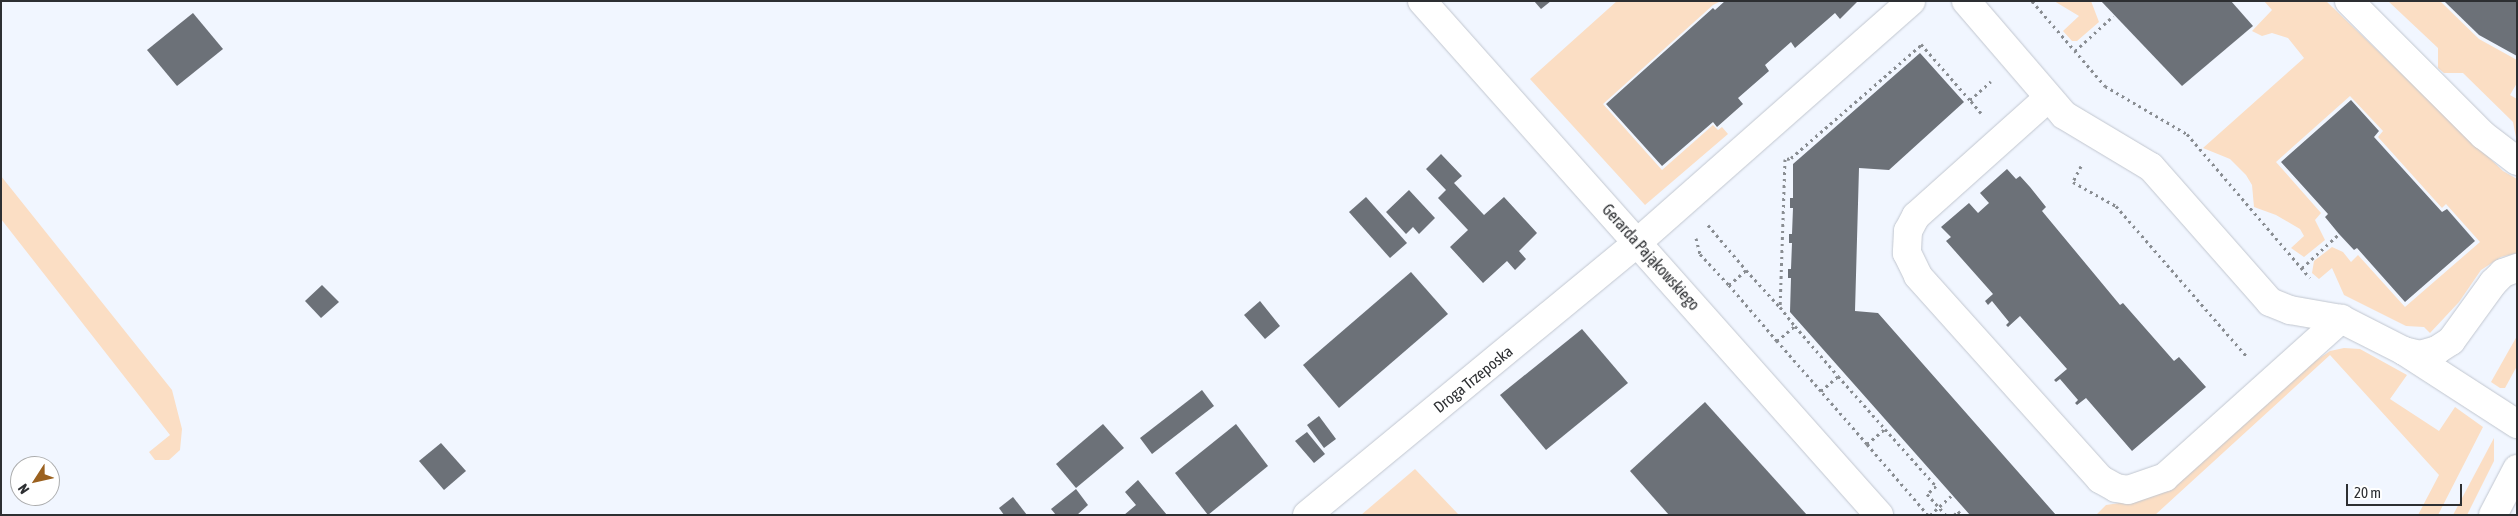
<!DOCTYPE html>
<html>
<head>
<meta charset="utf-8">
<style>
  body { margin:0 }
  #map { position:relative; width:2518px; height:516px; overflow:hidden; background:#f1f6ff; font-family:"Asap Condensed",sans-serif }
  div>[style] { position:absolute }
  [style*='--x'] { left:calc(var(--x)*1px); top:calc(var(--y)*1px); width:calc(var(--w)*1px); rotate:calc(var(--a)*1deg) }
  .green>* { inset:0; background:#fbdec4 }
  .building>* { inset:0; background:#6c7178 }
  .path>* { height:3px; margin-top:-1.5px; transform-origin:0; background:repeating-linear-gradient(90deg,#898d92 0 2.5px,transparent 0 6.5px) }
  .roads { filter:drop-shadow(0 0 1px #c1c6cf) drop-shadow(0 0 1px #c1c6cf) }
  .street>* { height:28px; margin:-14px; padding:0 14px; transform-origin:14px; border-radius:14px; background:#fff }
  span { translate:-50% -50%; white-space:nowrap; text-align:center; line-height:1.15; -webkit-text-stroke:5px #fff; paint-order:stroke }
  .street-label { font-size:16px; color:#2d2f32 }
  .frame { position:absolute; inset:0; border:2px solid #2d2f32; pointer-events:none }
  .north { position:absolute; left:10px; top:456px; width:50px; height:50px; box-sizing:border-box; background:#fff; border:1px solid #abacad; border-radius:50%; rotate:235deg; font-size:14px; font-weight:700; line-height:20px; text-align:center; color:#2d2f32 }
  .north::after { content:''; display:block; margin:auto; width:18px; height:22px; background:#9b611f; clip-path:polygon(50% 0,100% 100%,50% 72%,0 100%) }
  .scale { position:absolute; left:2346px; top:484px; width:116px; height:22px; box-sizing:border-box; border:2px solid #2d2f32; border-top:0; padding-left:6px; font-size:15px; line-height:18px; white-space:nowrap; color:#2d2f32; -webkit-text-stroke:4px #fff; paint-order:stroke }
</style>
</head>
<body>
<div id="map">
  <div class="green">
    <i style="clip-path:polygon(1617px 1px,1721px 1px,1713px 5px,1603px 104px,1662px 170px,1713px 125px,1718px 130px,1722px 127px,1728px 134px,1645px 205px,1530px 79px)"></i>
    <i style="clip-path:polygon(2054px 1px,2091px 1px,2099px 22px,2077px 41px,2072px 41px,2063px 31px,2079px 16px)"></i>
    <i style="clip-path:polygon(2264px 1px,2326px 1px,2503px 171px,2517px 179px,2517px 253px,2501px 257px,2481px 270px,2459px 302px,2430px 333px,2424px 327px,2406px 326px,2344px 295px,2332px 268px,2319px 279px,2312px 273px,2314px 261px,2332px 247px,2343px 252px,2351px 262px,2358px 255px,2405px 307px,2480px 242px,2446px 204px,2442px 208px,2378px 137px,2383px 131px,2350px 96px,2276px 162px,2321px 213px,2315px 220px,2325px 240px,2304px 257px,2291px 248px,2304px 236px,2300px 229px,2276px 215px,2254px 207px,2252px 185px,2246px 175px,2230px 159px,2203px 148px,2304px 58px,2288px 38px,2272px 33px,2262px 36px,2252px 31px,2272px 10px)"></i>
    <i style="clip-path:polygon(2388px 1px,2440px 1px,2479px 39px,2517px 60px,2517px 83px,2510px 95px,2517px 99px,2517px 143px,2513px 122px,2463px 73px,2444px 73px,2438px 68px,2438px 48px)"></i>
    <i style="clip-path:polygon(1px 176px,172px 390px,182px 429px,180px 450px,169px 460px,155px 460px,149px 452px,170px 435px,1px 219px)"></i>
    <i style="clip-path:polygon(2517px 336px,2517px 366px,2505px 388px,2500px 388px,2491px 382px)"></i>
    <i style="clip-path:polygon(2344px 348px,2360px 349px,2407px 375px,2390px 399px,2439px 431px,2455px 407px,2483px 427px,2438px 515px,2418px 515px,2439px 475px,2330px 355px,2155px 515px,2096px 515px,2106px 505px,2140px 500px,2178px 484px,2231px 433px,2314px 362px,2330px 351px)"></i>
    <i style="clip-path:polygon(2494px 438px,2494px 461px,2467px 515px,2453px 515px)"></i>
    <i style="clip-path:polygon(1415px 469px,1459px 515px,1361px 515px)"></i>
  </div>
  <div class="building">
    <i style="clip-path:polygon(1534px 1px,1551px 1px,1541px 9px)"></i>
    <i style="clip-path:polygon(1725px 1px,1858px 1px,1840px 19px,1835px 13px,1795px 48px,1791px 42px,1765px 65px,1769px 71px,1738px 98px,1743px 104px,1717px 127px,1713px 122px,1662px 166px,1606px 104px,1713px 8px,1715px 10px)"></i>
    <i style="clip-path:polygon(2101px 1px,2231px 1px,2253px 26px,2182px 86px)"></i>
    <i style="clip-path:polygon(2444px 1px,2517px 1px,2517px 56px,2479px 35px)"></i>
    <i style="clip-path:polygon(193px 13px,223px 49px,177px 86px,147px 50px)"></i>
    <i style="clip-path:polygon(1920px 53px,1964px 102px,1889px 170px,1859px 168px,1855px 311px,1878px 313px,2056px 515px,1970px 515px,1790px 312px,1791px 278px,1788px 278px,1788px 269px,1791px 269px,1792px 243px,1789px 243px,1789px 234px,1792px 234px,1793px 208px,1790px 208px,1790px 198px,1793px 198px,1793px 164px)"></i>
    <i style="clip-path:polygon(2351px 100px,2379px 131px,2374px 137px,2442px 212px,2447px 209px,2475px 241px,2405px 302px,2357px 248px,2354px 250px,2339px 234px,2325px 217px,2328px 214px,2281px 162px)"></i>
    <i style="clip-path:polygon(1441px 154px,1462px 176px,1454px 183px,1484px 215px,1504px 197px,1537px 233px,1519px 251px,1526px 259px,1515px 270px,1507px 261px,1483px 283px,1450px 247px,1468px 230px,1438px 198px,1446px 190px,1426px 169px)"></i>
    <i style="clip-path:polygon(2007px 169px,2016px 179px,2020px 176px,2030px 187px,2046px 207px,2042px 211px,2120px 305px,2123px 303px,2174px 361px,2179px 357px,2206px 387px,2132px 451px,2086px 398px,2077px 405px,2075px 403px,2078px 400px,2060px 379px,2056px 382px,2054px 380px,2067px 369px,2020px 316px,2008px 327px,2006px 325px,2009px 322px,1992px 301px,1988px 305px,1985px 301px,1993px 294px,1946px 241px,1951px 237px,1941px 227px,1969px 203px,1978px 213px,1989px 203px,1980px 193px)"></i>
    <i style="clip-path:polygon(1409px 190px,1435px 218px,1419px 234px,1413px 227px,1406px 234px,1386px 212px)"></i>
    <i style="clip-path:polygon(1366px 197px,1407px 243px,1390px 258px,1349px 212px)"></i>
    <i style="clip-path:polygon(1411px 272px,1448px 314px,1339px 408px,1303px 365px)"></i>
    <i style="clip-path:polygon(322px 285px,339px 302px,321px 318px,305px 301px)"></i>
    <i style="clip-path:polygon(1260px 301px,1280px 326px,1265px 339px,1244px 315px)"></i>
    <i style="clip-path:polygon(1582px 329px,1628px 383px,1546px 450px,1500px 395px)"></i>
    <i style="clip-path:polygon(1202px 390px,1214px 406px,1152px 454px,1140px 438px)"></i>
    <i style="clip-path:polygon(1705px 402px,1807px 515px,1669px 515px,1630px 471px)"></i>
    <i style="clip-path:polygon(1319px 416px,1336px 439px,1324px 448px,1307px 425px)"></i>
    <i style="clip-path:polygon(1103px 424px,1124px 448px,1076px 488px,1056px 464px)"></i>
    <i style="clip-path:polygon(1236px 424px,1268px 466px,1208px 515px,1175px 473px)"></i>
    <i style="clip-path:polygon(1307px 432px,1325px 454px,1314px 463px,1295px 441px)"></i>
    <i style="clip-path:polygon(441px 443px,466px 471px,444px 490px,419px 461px)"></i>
    <i style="clip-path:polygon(1138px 480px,1167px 515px,1124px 515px,1136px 505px,1125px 492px)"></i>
    <i style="clip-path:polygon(1076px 489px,1088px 505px,1077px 515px,1056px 515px,1051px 509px)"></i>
    <i style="clip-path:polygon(1013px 497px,1027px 515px,1004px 515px,999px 508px)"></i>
  </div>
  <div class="path">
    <i style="--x:2032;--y:1;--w:112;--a:49.3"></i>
    <i style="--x:2105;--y:86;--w:95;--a:30.3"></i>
    <i style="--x:2187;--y:134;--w:189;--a:49.5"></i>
    <i style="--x:1921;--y:44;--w:74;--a:48.8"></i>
    <i style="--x:2075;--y:51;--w:52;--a:-42.6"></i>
    <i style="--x:1981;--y:113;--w:17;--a:-130"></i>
    <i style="--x:1970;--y:100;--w:28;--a:-42"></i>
    <i style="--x:1785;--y:159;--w:148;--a:91.9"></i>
    <i style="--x:1780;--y:307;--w:24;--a:52"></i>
    <i style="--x:1787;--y:159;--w:4;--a:-14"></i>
    <i style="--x:1791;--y:158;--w:172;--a:-41"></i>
    <i style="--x:2081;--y:166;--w:18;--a:117"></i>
    <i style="--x:2073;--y:182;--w:49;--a:29.2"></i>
    <i style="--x:2116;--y:206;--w:201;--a:49"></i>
    <i style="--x:1708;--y:225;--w:59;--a:49.8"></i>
    <i style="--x:1696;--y:238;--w:16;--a:76"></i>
    <i style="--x:1700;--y:254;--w:42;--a:46.9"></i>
    <i style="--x:2302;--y:268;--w:50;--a:-42.6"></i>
    <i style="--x:1777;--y:341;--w:74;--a:-130.6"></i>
    <i style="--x:1729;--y:285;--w:23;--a:-41"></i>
    <i style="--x:1746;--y:270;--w:49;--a:47.5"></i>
    <i style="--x:1821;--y:391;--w:67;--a:-131.3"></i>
    <i style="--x:1777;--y:341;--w:23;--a:-40"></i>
    <i style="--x:1795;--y:326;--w:66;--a:49.3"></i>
    <i style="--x:1867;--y:444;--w:70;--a:-131"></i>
    <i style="--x:1821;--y:391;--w:23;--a:-41"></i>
    <i style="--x:1838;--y:376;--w:71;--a:48.4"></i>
    <i style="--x:1928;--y:515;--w:94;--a:-130.7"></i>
    <i style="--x:1867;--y:444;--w:23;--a:-40"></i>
    <i style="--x:1885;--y:429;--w:76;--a:48.2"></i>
    <i style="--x:1936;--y:486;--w:12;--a:138"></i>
    <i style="--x:1927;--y:494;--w:28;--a:48"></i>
    <i style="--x:1930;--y:515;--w:30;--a:-42"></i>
    <i style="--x:1954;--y:515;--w:6;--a:-45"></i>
    <i style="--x:1958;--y:511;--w:5;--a:53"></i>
  </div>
  <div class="roads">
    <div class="street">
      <i style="--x:1422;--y:1;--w:688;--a:48.36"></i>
      <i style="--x:1966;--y:1;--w:150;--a:49.3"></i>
      <i style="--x:2064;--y:115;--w:101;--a:30.9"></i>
      <i style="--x:2151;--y:167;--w:180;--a:48.6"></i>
      <i style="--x:2270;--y:302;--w:22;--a:22"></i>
      <i style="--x:2290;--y:310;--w:52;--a:10"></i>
      <i style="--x:2341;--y:319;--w:71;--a:26.9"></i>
      <i style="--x:2404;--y:351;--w:16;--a:14"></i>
      <i style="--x:2420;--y:355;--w:18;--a:-16"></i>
      <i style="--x:2437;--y:350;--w:17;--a:-33"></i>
      <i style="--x:2451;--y:341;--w:72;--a:-54.1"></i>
      <i style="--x:2493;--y:283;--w:14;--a:-45"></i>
      <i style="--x:2503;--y:273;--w:15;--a:-20"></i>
      <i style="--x:2349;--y:1;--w:190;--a:45"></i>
      <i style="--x:2483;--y:135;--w:43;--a:37.4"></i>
      <i style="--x:2048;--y:98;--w:177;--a:138.2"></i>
      <i style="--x:1916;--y:216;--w:17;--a:118"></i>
      <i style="--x:1908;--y:231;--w:22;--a:93"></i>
      <i style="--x:1907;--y:253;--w:25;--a:64"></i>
      <i style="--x:1918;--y:276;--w:273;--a:48.1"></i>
      <i style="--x:2100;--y:479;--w:18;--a:29"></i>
      <i style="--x:2116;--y:488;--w:12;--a:9"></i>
      <i style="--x:2128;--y:490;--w:39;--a:-19"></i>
      <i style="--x:2165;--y:477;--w:237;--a:-41.9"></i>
      <i style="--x:2404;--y:351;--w:135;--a:32.9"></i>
      <i style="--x:1307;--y:515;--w:429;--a:-39.5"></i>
      <i style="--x:1638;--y:242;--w:364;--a:-41.4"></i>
      <i style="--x:2493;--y:515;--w:52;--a:-62.4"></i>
    </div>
  </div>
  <div class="street-label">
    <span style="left:1651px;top:257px;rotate:48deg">Gerarda Pająkowskiego</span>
    <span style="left:1473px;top:379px;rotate:-39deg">Droga Trzeposka</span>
  </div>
  <div class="frame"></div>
  <div class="north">N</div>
  <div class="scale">20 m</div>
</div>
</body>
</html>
